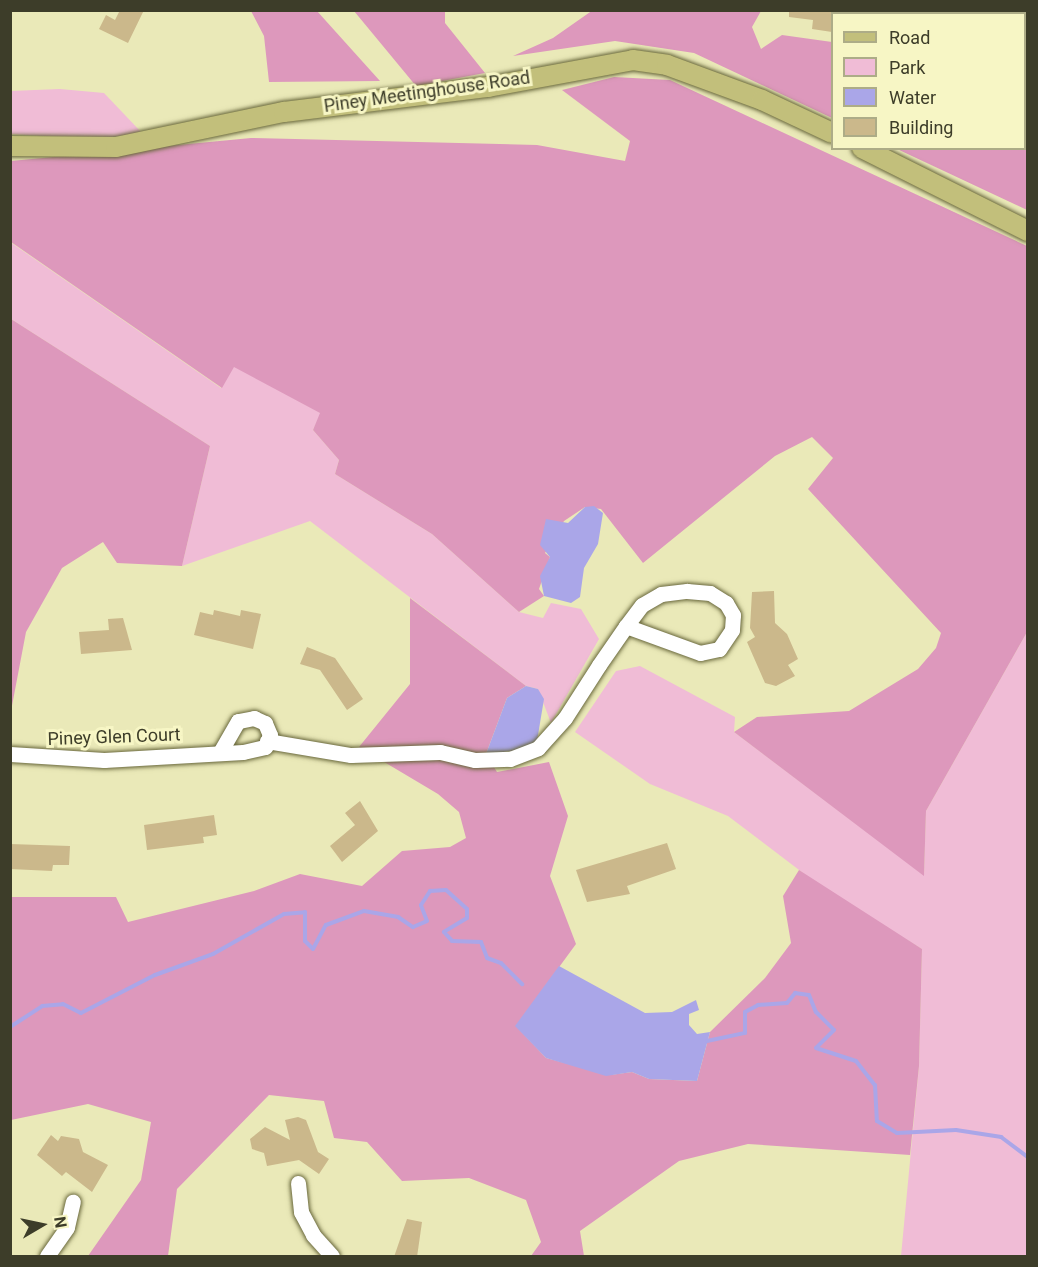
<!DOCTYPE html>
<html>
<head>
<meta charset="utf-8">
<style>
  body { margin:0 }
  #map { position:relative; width:1038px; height:1267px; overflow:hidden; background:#eae9b8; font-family:Roboto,sans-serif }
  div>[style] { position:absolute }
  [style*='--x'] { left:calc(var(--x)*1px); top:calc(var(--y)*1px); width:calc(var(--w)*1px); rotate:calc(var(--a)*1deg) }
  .green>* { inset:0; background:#f0bcd6 }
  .forest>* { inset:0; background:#dd98bc }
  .water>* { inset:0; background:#aaa6e8 }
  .stream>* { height:4px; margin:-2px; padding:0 2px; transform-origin:2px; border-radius:2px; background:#aaa6e8 }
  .building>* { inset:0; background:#cbb88b }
  .roads { filter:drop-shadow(0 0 2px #68673b) drop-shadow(0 0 2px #68673b) }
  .minor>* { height:15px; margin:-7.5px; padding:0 7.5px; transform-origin:7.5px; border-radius:7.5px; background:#fff }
  .major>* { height:20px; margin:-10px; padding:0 10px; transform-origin:10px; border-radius:10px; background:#c2bf7b }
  span { translate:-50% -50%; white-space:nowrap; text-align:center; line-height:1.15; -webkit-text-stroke:6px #f7f6c5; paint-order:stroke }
  .street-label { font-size:18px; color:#3d3d29 }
  .frame { position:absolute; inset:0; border:12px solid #3d3d29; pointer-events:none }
  .legend { position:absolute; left:831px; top:12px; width:195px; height:138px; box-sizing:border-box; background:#f7f6c5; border:2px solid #adac87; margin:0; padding:8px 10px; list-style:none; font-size:18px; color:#3d3d29 }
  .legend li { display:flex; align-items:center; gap:12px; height:30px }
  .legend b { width:30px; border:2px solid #adac87 }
  .north { position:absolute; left:12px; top:1195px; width:60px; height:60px; -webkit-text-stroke:4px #f7f6c5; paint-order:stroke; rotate:81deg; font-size:16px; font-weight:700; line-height:24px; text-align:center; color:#3d3d29 }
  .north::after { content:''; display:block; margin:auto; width:21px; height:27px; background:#3d3d29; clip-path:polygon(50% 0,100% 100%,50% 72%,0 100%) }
</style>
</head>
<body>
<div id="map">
  <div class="green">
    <i style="clip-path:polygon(60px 89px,104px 93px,143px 134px,90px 139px,11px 134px,10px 91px)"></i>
    <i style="clip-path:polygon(10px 242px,221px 388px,234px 366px,321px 413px,313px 430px,339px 460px,335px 474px,432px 534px,519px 612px,543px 618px,551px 603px,581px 609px,599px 639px,551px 723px,538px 689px,526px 686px,310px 521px,182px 566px,210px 446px,11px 319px)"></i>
    <i style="clip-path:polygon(1027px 632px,1027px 1256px,901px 1256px,919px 1066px,922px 949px,828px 892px,728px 816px,650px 784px,575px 732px,616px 671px,640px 666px,735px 717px,734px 732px,924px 875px,926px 811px)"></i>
  </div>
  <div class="forest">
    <i style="clip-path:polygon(593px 10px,761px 11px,752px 27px,761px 49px,782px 35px,832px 42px,832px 118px,694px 53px,615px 41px,513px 56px,553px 38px)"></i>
    <i style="clip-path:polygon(251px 11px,317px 11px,380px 81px,269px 82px,264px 36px)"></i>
    <i style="clip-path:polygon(354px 11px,445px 11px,445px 23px,485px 73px,416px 86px)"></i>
    <i style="clip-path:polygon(855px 11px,1027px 11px,1027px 210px,897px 149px,1024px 148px,1024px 14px,849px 13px)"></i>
    <i style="clip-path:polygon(614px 77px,670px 80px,1027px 246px,1027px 632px,926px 811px,924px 876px,734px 732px,757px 717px,849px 711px,918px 669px,936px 648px,941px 633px,808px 489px,833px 458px,812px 437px,775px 456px,643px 563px,601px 509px,585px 507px,564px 521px,545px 553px,550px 557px,539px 589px,544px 596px,519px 612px,432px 534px,335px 474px,339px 460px,313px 430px,320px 413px,234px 367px,222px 388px,11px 242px,11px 161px,251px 138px,537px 145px,625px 161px,630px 141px,562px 90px)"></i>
    <i style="clip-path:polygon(11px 319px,210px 446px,182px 566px,117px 563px,103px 542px,62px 568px,26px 632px,11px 711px)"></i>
    <i style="clip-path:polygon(410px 598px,526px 686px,507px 698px,486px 754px,497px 772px,549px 762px,568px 816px,550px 876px,576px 944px,516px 1026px,546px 1058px,610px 1075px,632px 1072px,649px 1079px,697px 1081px,710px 1032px,765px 978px,791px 943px,783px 896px,799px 870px,922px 949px,919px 1066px,910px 1155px,748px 1144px,679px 1161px,580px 1231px,584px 1256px,531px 1256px,541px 1242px,526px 1200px,469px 1178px,402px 1181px,367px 1142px,334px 1138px,324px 1101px,269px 1095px,177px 1189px,168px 1256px,88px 1256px,141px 1180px,151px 1122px,88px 1104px,11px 1120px,10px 897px,116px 897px,128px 922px,254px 891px,300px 874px,362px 886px,402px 851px,450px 847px,466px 838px,459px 812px,438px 794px,359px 747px,410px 684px)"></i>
  </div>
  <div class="water">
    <i style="clip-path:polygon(594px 506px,603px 513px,598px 544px,584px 568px,580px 597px,571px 603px,544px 596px,540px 576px,550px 557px,540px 545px,546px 519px,568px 523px,585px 507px)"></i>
    <i style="clip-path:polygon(526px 686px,538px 689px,544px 699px,537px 741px,521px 750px,486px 754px,507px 698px)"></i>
    <i style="clip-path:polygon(559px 966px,645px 1013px,672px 1012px,696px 1000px,699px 1010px,689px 1014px,689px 1025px,697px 1034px,710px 1032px,697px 1081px,649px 1079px,632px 1072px,606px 1076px,546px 1058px,515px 1026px)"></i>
  </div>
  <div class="stream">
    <i style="--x:10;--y:1027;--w:38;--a:-33"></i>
    <i style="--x:42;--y:1006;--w:21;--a:-5"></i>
    <i style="--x:63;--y:1004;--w:20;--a:27"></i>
    <i style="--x:81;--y:1013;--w:83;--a:-27.2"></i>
    <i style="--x:155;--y:975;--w:62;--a:-19.9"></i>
    <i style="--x:213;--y:954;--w:81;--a:-29.4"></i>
    <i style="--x:284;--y:914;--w:21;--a:-5"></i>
    <i style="--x:305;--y:912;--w:29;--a:90"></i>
    <i style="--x:305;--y:941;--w:11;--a:45"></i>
    <i style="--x:313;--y:949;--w:27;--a:-62"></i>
    <i style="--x:326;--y:925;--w:40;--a:-20.2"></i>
    <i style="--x:364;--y:911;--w:35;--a:10"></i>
    <i style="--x:398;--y:917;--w:18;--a:34"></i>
    <i style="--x:413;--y:927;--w:15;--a:-23"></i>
    <i style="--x:427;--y:921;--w:17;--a:-111"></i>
    <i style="--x:421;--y:905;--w:17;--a:-57"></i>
    <i style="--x:430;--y:891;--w:16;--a:-4"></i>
    <i style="--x:446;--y:890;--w:28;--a:42"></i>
    <i style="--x:467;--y:909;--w:9;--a:90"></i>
    <i style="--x:467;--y:918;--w:27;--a:149"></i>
    <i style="--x:444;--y:932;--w:12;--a:48"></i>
    <i style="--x:452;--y:941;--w:29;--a:2"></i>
    <i style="--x:481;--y:942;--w:17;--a:69"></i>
    <i style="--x:487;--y:958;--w:15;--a:20"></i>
    <i style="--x:501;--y:963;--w:30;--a:45"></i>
    <i style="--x:707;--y:1041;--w:39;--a:-12"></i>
    <i style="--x:745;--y:1033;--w:21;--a:-90"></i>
    <i style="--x:745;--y:1012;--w:15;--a:-28"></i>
    <i style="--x:758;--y:1005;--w:29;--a:-4"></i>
    <i style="--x:787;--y:1003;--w:13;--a:-51"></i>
    <i style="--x:795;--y:993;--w:14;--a:8"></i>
    <i style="--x:809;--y:995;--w:18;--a:68"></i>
    <i style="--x:816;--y:1012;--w:25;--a:45"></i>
    <i style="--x:834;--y:1030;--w:25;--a:135"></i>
    <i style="--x:816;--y:1048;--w:42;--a:18"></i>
    <i style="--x:856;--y:1061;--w:31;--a:52"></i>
    <i style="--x:875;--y:1085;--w:36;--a:87"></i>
    <i style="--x:877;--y:1121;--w:23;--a:31"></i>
    <i style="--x:897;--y:1133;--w:59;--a:-2.9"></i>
    <i style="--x:956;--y:1130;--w:46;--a:8.8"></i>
    <i style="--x:1001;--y:1137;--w:34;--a:37"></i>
  </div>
  <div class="building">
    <i style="clip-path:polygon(120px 10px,144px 10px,128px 43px,99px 29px,106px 15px,115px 20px)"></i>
    <i style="clip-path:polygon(789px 10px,832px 10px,832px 32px,812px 29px,813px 20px,789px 17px)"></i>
    <i style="clip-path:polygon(774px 591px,775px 623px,787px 634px,798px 659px,788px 665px,795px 676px,776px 686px,765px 683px,747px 642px,755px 637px,750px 628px,752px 592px)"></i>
    <i style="clip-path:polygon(214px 610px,240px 616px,241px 610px,261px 614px,253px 649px,194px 635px,200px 612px,213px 615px)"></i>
    <i style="clip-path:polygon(123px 618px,132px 650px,81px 654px,79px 632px,109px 630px,108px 619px)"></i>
    <i style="clip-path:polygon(307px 647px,335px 658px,363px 699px,347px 710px,320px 670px,300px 664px)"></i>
    <i style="clip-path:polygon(360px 801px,378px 831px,342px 862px,330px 846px,355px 825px,345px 813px)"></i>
    <i style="clip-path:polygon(214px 815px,217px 835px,203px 837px,204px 843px,147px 850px,144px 825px)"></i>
    <i style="clip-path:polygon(667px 843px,676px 869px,627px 886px,630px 894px,587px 902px,576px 870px)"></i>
    <i style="clip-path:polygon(10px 844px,70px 846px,69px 865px,53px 865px,52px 871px,10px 869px)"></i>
    <i style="clip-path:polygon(298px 1117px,306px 1120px,318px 1152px,329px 1159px,319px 1174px,299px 1160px,267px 1166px,264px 1153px,252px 1149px,250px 1139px,265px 1127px,290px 1140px,285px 1120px)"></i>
    <i style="clip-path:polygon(51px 1135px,58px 1141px,61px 1136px,79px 1139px,83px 1152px,108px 1165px,92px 1192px,66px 1172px,62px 1176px,37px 1155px)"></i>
    <i style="clip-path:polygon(407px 1219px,422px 1222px,417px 1257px,394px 1257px)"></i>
  </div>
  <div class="roads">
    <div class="minor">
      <i style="--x:267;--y:741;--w:85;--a:9.5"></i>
      <i style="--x:351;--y:755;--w:89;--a:-1.9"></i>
      <i style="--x:440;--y:752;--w:36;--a:13"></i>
      <i style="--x:475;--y:760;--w:35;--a:-2"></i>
      <i style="--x:510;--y:759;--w:30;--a:-21"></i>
      <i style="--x:538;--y:748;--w:40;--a:-48"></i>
      <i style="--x:565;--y:718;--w:63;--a:-57.3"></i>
      <i style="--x:599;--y:665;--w:47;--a:-55.3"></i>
      <i style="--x:626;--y:626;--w:26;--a:-53"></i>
      <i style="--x:642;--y:605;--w:22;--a:-30"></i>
      <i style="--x:661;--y:594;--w:26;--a:-7"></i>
      <i style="--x:687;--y:591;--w:23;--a:5"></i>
      <i style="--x:710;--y:593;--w:19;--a:32"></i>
      <i style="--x:726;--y:603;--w:14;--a:60"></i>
      <i style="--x:733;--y:615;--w:15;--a:94"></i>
      <i style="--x:732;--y:630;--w:23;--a:124"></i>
      <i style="--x:719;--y:649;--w:19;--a:168"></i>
      <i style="--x:700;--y:653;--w:79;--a:-160"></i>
      <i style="--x:10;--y:754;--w:94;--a:3.7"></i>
      <i style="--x:104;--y:760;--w:139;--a:-3.3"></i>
      <i style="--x:243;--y:752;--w:23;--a:-13"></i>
      <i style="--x:265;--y:747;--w:13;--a:-67"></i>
      <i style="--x:270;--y:735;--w:13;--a:-113"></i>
      <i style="--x:265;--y:723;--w:12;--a:-156"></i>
      <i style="--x:254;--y:718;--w:16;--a:169"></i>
      <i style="--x:238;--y:721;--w:36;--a:120"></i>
      <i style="--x:298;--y:1183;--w:29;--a:84"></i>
      <i style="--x:301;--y:1212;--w:26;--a:62"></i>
      <i style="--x:313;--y:1235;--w:28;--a:48"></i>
      <i style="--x:47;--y:1256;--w:35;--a:-55"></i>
      <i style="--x:67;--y:1227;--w:26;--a:-77"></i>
    </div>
    <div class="major">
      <i style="--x:10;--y:146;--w:106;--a:0.5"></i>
      <i style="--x:116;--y:147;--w:172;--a:-11.8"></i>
      <i style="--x:284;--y:112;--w:206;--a:-7"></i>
      <i style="--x:488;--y:87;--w:147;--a:-10.5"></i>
      <i style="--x:633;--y:60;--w:34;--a:8"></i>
      <i style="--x:667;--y:65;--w:101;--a:20.2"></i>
      <i style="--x:762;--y:100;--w:77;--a:25.2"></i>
      <i style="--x:862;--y:148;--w:186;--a:26.6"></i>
    </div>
  </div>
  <div class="street-label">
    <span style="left:427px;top:92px;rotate:-8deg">Piney Meetinghouse Road</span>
    <span style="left:114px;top:737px;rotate:-2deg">Piney Glen Court</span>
  </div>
  <div class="frame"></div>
  <ul class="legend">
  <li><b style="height:8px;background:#c2bf7b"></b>Road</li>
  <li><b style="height:16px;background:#f0bcd6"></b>Park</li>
  <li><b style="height:16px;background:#aaa6e8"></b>Water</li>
  <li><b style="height:16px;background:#cbb88b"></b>Building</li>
  </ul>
  <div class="north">N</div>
</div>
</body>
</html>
